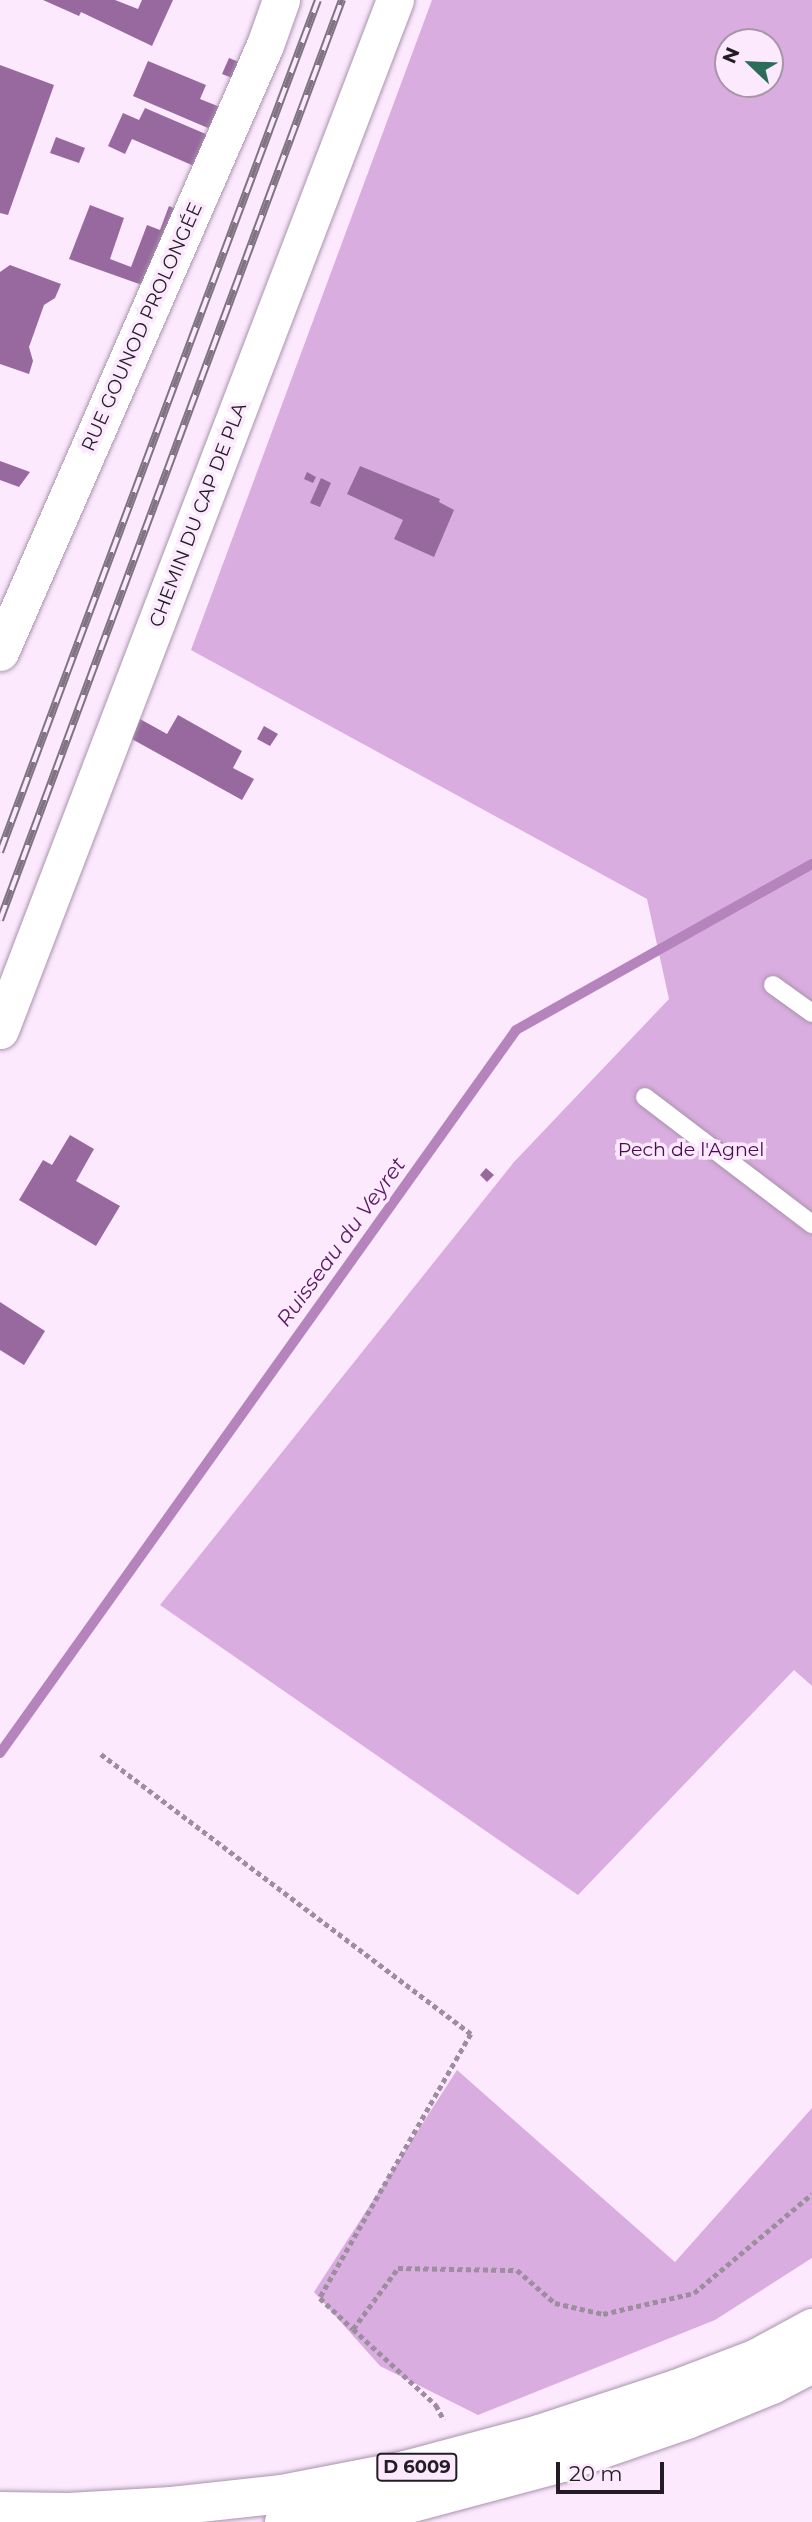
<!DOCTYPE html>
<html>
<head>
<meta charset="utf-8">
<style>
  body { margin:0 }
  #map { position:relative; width:812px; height:2522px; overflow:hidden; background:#fce9fe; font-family:Montserrat,sans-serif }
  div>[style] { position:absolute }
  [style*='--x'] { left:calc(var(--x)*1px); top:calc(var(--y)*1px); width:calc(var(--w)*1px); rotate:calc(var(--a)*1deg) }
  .green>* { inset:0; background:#daade0 }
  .stream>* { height:10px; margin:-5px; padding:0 5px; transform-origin:5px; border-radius:5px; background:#b584bc }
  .building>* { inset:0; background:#98699f }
  .path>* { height:4.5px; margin-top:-2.25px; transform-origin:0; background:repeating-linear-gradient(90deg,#9c8e9e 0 5px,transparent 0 8.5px) }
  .roads { filter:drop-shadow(0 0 2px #a993ac) drop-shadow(0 0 2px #a993ac) }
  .service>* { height:18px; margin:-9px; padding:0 9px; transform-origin:9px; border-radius:9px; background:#fff }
  .minor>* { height:37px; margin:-18.5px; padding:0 18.5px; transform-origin:18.5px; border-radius:18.5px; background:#fff }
  .primary>* { height:38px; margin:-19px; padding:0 19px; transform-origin:19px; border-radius:19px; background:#fff }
  .rail>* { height:8px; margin-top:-4px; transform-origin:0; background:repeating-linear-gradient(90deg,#fce9fe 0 16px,#807382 0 32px); box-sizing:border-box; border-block:2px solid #807382 }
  span { translate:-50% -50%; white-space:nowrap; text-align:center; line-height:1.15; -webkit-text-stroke:7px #fce9fe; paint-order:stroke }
  .shield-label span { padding:2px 5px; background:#fce9fe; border:2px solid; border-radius:5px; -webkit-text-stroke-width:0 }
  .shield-label { font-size:18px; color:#241c25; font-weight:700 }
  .street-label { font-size:19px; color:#241c25 }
  .park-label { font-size:19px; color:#4b0c53 }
  .water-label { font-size:21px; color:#581b61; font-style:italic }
  .north { position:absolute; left:714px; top:28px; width:70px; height:70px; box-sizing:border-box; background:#fce9fe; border:2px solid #a697a7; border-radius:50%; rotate:293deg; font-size:19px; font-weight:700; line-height:28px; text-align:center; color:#241c25 }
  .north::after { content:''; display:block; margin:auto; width:24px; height:32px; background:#2c6c5b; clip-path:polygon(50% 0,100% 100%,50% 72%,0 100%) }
  .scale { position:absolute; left:556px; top:2462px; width:108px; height:32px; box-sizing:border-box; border:4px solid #241c25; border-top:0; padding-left:9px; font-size:21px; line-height:24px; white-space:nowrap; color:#241c25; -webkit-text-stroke:5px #fce9fe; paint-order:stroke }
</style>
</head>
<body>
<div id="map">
  <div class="green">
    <i style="clip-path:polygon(evenodd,432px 0,812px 0,812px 1686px,794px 1670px,578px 1895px,160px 1605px,514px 1162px,669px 999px,647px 899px,191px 650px,432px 0,728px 42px,770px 42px,770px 84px,728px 84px,728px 42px)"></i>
    <i style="clip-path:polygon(457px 2070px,675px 2262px,812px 2108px,812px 2258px,715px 2320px,478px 2415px,380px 2366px,314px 2292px)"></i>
  </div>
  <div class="stream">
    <i style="--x:0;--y:1753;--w:888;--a:-54.48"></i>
    <i style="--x:516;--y:1030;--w:339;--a:-29.3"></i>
  </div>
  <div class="building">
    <i style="clip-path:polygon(43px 0,115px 0,138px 9px,142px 0,173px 0,152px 46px,81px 12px,79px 16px)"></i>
    <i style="clip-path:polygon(229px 58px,244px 64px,237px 80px,222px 74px)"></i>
    <i style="clip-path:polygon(148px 61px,206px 85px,200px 99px,225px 109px,215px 131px,133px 96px)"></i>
    <i style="clip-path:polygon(0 65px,54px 85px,8px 215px,0 213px)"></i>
    <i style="clip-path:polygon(145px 108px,208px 135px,194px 166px,132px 139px,125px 154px,108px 146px,123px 113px,139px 120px)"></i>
    <i style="clip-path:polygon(56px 137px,85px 148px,79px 163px,50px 153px)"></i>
    <i style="clip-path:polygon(90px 205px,124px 218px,110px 259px,131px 267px,147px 225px,160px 230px,169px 206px,178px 210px,142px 285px,69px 259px)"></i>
    <i style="clip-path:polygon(10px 265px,61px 284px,55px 298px,44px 305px,29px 347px,33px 361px,29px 374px,0 364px,0 272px)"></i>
    <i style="clip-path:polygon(0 461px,30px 472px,19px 487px,0 480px)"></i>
    <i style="clip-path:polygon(360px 466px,440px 499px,439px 502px,454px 510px,434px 557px,394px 539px,403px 520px,347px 494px)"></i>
    <i style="clip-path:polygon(307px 472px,316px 477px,313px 483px,304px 479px)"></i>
    <i style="clip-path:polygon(321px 478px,331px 483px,320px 507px,310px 503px)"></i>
    <i style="clip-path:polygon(178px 715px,242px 751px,233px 768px,254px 779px,242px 800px,130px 738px,140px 719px,167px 734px)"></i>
    <i style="clip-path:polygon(264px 726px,278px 734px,270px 746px,257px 739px)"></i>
    <i style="clip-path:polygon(70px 1135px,94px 1149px,76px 1181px,120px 1206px,96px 1246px,19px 1200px,43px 1160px,52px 1165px)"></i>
    <i style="clip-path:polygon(486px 1168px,494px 1175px,487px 1182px,480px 1175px)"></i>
    <i style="clip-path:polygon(0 1302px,45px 1331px,24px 1365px,0 1350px)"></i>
  </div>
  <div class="path">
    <i style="--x:101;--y:1754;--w:464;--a:37.1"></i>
    <i style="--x:471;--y:2034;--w:304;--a:119.8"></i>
    <i style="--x:320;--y:2298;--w:45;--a:43.2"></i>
    <i style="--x:353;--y:2329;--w:76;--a:-53.6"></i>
    <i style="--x:398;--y:2268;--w:119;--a:1"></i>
    <i style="--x:517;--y:2270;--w:50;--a:41"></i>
    <i style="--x:555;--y:2303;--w:49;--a:12.9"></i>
    <i style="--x:603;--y:2314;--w:93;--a:-13"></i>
    <i style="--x:694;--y:2293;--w:154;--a:-40"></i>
    <i style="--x:353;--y:2329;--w:113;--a:42.5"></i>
    <i style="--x:436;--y:2405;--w:17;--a:62"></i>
  </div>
  <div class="roads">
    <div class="service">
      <i style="--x:773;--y:985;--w:48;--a:35.7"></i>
      <i style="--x:645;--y:1097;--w:210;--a:37.3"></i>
    </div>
    <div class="minor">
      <i style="--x:0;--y:652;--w:662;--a:-66.42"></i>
      <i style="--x:265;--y:45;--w:48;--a:-70.4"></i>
      <i style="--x:0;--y:1030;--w:1103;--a:-69.02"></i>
    </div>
    <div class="primary">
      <i style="--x:0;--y:2511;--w:69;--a:0.8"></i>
      <i style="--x:69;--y:2512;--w:103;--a:-3.3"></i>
      <i style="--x:172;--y:2506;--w:111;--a:-6.2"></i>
      <i style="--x:282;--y:2494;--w:125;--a:-11"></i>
      <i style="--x:405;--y:2470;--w:139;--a:-15"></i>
      <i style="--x:539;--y:2434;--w:144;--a:-18.2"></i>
      <i style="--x:676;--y:2389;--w:87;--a:-20.9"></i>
      <i style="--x:757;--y:2358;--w:63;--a:-28.6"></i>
      <i style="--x:284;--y:2522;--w:126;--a:-8.2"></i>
      <i style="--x:409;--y:2504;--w:158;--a:-15"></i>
      <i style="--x:562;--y:2463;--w:132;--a:-19"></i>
      <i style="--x:687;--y:2420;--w:92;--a:-22.4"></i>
      <i style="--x:772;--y:2385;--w:45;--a:-27.7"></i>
    </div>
  </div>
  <div class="rail">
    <i style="--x:0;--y:852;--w:909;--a:-69.53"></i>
    <i style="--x:0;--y:920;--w:982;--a:-69.61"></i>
  </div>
  <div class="shield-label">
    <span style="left:417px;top:2467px">D 6009</span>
  </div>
  <div class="street-label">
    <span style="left:142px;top:327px;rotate:-66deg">RUE GOUNOD PROLONGÉE</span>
    <span style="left:198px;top:515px;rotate:-69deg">CHEMIN DU CAP DE PLA</span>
  </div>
  <div class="park-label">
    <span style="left:691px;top:1150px">Pech de l'Agnel</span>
  </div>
  <div class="water-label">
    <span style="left:341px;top:1242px;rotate:-54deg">Ruisseau du Veyret</span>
  </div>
  <div class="north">N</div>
  <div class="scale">20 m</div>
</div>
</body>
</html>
